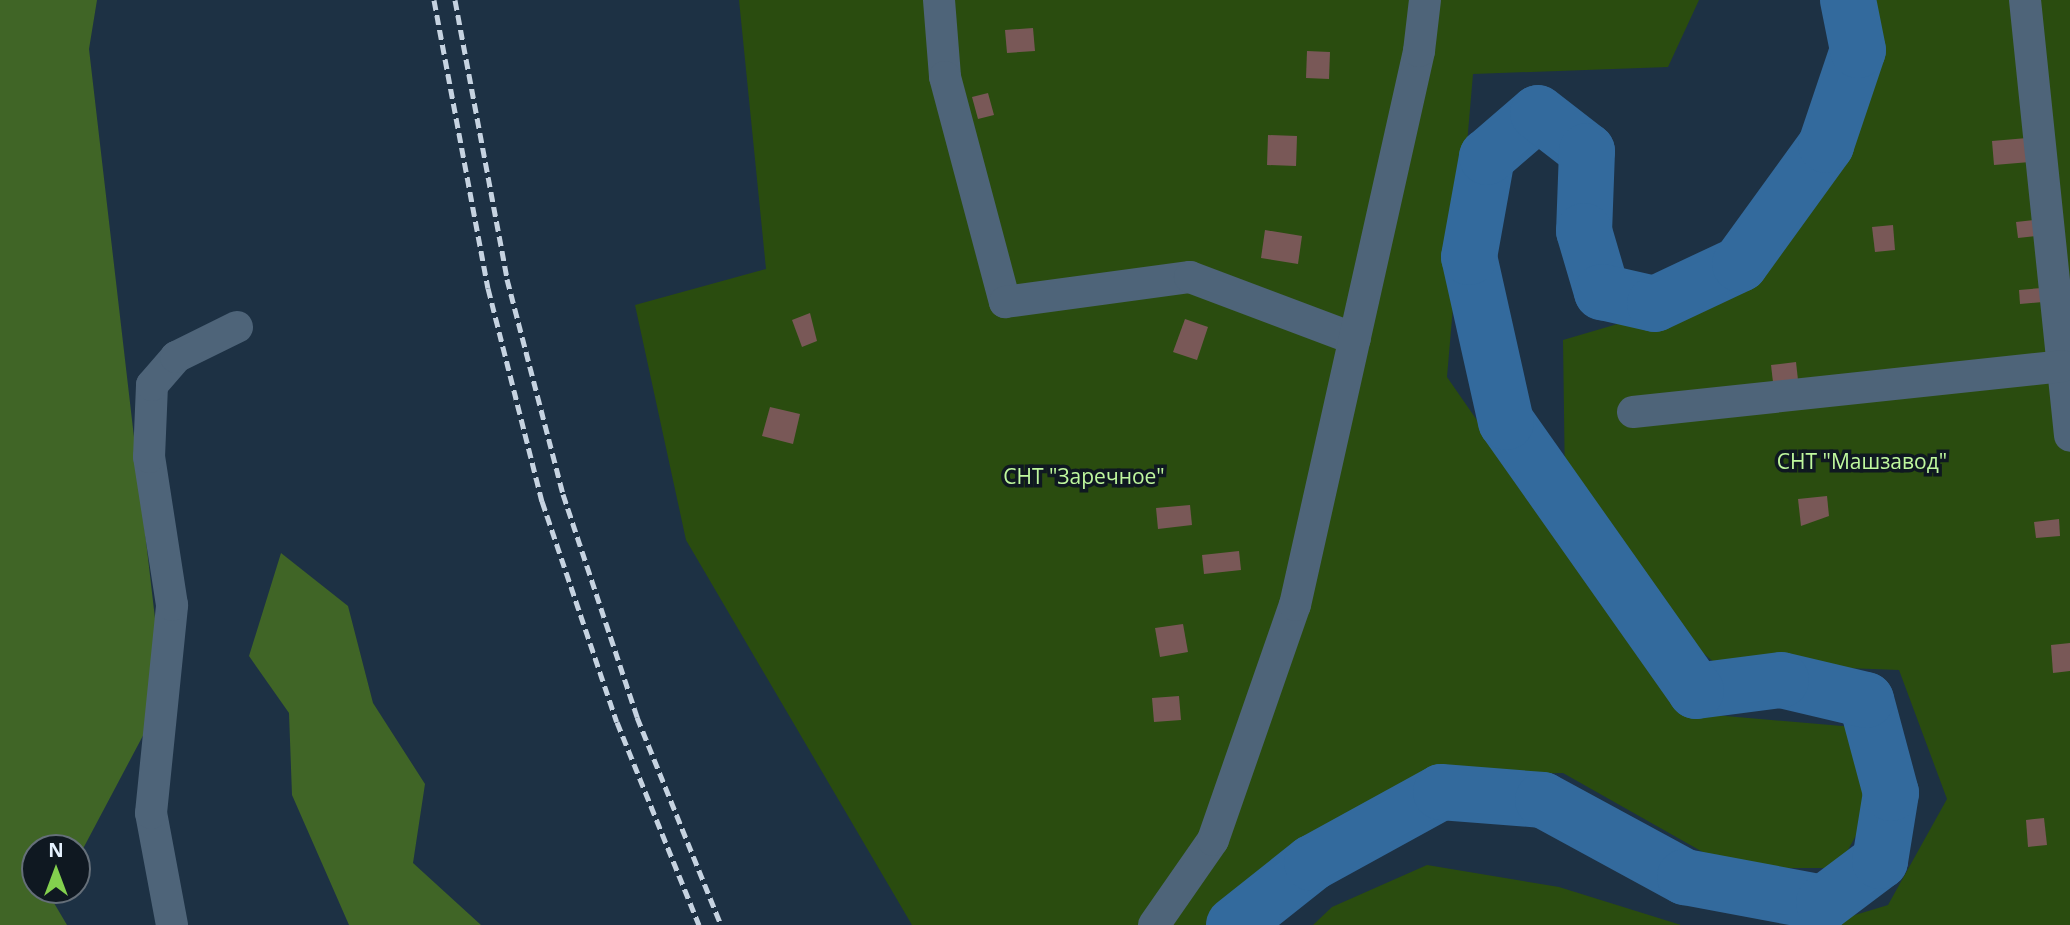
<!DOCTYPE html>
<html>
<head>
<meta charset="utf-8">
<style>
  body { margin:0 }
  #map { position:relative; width:2070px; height:925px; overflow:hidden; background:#1d3144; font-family:"Open Sans",sans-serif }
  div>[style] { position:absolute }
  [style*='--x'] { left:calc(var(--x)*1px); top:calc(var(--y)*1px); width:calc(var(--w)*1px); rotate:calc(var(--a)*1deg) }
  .green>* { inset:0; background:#2a4c0f }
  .forest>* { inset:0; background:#406526 }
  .river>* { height:56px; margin:-28px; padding:0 28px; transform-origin:28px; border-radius:28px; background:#336a9d }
  .building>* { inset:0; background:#795857 }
  .minor>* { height:32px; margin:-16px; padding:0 16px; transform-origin:16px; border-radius:16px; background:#4e6479 }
  .rail>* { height:5px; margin-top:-2.5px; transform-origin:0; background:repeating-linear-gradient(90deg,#c6d3e1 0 10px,transparent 0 15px) }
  span { translate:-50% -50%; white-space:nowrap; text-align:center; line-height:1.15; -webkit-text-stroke:7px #0f1821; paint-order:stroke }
  .park-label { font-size:21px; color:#bff89e }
  .north { position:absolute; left:21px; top:834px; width:70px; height:70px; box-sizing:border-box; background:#0f1821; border:2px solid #656f79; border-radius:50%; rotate:0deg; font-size:19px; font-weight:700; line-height:28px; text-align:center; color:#e5f1fe }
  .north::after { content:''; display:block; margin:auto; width:24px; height:32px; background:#83d04e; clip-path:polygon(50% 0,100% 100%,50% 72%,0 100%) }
</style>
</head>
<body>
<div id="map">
  <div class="green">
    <i style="clip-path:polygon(739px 0,1699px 0,1668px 67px,1473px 74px,1447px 377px,1679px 712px,1854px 727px,1875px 801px,1838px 868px,1731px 868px,1563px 773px,1439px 775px,1292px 847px,1212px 925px,912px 925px,686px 540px,635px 305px,766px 269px)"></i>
    <i style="clip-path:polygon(1868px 0,2070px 0,2070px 925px,1822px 925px,1888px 905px,1947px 799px,1899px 670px,1715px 663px,1661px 618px,1565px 484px,1563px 340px,1747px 286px,1848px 127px)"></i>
    <i style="clip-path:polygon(1427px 865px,1559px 887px,1681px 925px,1313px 925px,1332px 907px)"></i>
  </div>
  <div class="forest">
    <i style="clip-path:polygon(0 0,97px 0,89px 49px,164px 696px,77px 860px,77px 848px,35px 848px,35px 890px,61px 890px,54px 903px,67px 925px,0 925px)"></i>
    <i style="clip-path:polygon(281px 553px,348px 606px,373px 703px,425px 784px,413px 863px,481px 925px,349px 925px,292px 795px,289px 713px,249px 656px)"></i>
  </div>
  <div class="river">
    <i style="--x:1234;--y:925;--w:100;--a:-38.5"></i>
    <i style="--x:1312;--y:863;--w:147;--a:-28.8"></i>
    <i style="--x:1441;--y:792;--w:102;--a:4.5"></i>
    <i style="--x:1543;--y:800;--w:162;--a:28.5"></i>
    <i style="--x:1685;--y:877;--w:141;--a:10.6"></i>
    <i style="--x:1824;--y:903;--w:70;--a:-36.9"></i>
    <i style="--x:1880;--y:861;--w:69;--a:-80.8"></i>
    <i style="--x:1891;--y:793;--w:96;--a:-105"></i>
    <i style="--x:1866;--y:700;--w:87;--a:-166.8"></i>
    <i style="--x:1781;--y:680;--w:86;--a:172.6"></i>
    <i style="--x:1696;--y:691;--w:329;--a:-125.2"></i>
    <i style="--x:1506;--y:422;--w:169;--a:-102.6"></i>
    <i style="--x:1469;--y:257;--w:102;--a:-79.8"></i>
    <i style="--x:1487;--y:157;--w:67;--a:-40.8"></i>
    <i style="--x:1538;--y:113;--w:62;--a:37.8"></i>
    <i style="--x:1587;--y:151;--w:80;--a:92.1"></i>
    <i style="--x:1584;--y:231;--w:64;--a:73.6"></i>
    <i style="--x:1602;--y:292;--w:54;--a:12.8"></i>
    <i style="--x:1655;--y:304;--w:94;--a:-25.2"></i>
    <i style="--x:1740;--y:264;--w:147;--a:-54.1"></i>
    <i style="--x:1826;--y:145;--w:100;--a:-71.4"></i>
    <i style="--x:1858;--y:50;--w:51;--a:-101.3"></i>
  </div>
  <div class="building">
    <i style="clip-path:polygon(1033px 28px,1035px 51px,1007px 53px,1005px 30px)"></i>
    <i style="clip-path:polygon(1307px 51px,1330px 52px,1329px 79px,1306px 78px)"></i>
    <i style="clip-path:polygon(988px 93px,994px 115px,978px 119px,972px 97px)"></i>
    <i style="clip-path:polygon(1268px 135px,1297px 136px,1296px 166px,1267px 165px)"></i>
    <i style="clip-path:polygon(2027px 138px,2030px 162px,1994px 165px,1992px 141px)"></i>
    <i style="clip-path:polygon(2034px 220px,2036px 236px,2018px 238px,2016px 222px)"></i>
    <i style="clip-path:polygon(1893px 225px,1895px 250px,1875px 252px,1872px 227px)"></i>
    <i style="clip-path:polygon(1265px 230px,1302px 236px,1298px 264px,1261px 258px)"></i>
    <i style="clip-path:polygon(2042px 288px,2043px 302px,2020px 304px,2019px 290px)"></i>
    <i style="clip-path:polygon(810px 313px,817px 341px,802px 347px,792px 320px)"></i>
    <i style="clip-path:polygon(1185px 319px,1208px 327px,1197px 360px,1173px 352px)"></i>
    <i style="clip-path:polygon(1796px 362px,1799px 389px,1774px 391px,1771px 365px)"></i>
    <i style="clip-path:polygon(770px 407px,800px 414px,793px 444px,762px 436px)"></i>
    <i style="clip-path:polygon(1827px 496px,1829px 516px,1801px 526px,1798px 499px)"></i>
    <i style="clip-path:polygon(1190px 505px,1192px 525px,1158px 529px,1156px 508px)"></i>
    <i style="clip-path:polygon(2059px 519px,2060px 536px,2036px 538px,2034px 522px)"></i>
    <i style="clip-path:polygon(1239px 551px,1241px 570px,1204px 574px,1202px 555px)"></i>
    <i style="clip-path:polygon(1183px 624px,1188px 652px,1160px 657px,1155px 628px)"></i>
    <i style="clip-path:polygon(2070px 643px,2070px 671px,2053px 673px,2051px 645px)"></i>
    <i style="clip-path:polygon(1179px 696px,1181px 720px,1154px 722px,1152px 698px)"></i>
    <i style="clip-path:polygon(2044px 818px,2047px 845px,2028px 847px,2026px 820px)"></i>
  </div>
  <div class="minor">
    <i style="--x:939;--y:0;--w:77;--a:85.5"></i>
    <i style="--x:945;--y:77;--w:233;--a:75.1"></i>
    <i style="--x:1005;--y:302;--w:187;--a:-7.7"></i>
    <i style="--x:1190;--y:277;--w:176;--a:20.6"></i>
    <i style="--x:2025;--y:0;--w:438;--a:84.1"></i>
    <i style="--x:1633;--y:412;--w:432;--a:-6.1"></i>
    <i style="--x:172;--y:925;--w:114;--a:-100.6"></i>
    <i style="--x:151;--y:813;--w:209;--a:-84.2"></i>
    <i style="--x:172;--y:605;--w:150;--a:-98.8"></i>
    <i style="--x:149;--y:457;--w:72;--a:-87.6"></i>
    <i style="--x:152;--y:385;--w:37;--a:-49"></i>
    <i style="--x:176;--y:357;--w:68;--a:-26.2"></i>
    <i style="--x:1154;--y:925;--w:103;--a:-55.2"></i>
    <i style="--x:1213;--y:840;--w:249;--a:-70.8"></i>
    <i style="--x:1295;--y:605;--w:568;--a:-77.38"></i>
    <i style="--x:1419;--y:51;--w:51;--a:-83.3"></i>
  </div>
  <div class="rail">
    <i style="--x:434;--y:0;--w:293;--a:79.4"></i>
    <i style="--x:488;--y:288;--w:220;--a:75.8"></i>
    <i style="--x:542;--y:501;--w:233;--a:71.3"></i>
    <i style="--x:617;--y:722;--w:219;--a:68"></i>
    <i style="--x:455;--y:0;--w:284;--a:79.4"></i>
    <i style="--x:507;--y:279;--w:222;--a:75.4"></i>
    <i style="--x:563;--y:494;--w:235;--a:71.6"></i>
    <i style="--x:637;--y:717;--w:224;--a:68"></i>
  </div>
  <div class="park-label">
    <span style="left:1862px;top:461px">СНТ "Машзавод"</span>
    <span style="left:1084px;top:476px">СНТ "Заречное"</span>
  </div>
  <div class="north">N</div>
</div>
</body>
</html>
